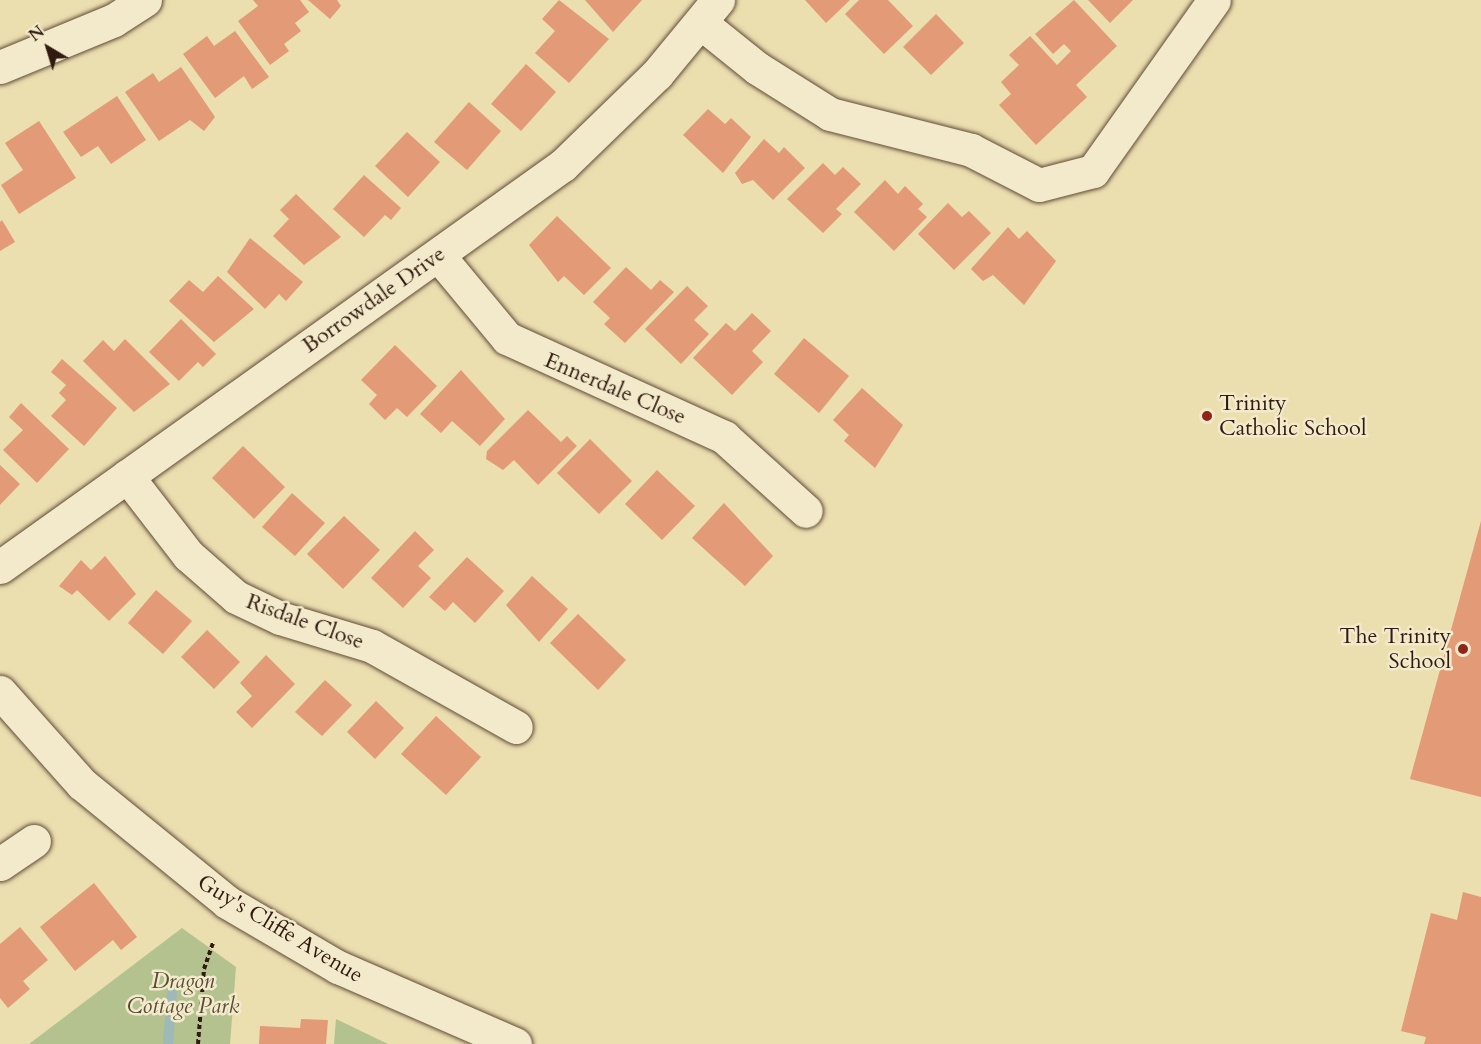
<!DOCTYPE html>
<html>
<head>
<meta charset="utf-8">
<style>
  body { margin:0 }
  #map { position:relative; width:1481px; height:1044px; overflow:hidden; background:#ebdeaf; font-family:Cardo,serif }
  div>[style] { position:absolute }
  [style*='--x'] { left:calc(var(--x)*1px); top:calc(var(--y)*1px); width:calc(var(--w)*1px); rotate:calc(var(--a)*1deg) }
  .green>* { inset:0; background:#b3c28e }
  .stream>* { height:10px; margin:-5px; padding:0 5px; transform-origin:5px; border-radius:5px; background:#9eb9b7 }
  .building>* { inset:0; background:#e29a77 }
  .path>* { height:4px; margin-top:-2px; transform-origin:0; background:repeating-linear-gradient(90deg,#311b11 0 4.5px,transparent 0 7.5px) }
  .roads { filter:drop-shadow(0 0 2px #604c38) drop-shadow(0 0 2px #604c38) }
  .street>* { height:33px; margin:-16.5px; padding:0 16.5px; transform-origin:16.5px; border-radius:16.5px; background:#f2eacb }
  .dots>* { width:16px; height:16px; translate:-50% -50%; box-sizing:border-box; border:3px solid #f2eacb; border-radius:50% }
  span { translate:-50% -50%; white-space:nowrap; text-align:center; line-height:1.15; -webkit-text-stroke:5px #f2eacb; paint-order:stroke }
  .street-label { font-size:22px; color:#311b11 }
  .poi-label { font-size:22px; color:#311b11 }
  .left { translate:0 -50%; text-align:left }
  .right { translate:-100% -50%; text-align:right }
  .park-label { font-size:22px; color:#584d36; font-style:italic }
  .north { position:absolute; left:18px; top:18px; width:60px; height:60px; -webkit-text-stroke:4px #f2eacb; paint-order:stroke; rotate:322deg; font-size:16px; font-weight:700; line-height:24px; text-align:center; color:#311b11 }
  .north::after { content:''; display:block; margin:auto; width:21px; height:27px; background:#311b11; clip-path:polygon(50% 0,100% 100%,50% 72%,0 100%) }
</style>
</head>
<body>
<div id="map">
  <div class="green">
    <i style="clip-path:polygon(182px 928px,236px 967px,230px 1044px,29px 1044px)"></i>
    <i style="clip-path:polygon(336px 1019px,388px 1044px,334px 1044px)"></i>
  </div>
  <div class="stream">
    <i style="--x:168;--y:1044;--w:52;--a:-85.6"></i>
  </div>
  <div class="building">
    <i style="clip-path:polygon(253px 0,300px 0,309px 12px,295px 23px,301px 31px,284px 44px,289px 51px,270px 65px,238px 21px,258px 6px)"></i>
    <i style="clip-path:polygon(308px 0,337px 0,341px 6px,330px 19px)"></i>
    <i style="clip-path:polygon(559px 0,609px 39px,569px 83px,535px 53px,555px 31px,542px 19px)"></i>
    <i style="clip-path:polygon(585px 0,642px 0,613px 32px)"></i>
    <i style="clip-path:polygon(805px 0,850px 0,826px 23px)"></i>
    <i style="clip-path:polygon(859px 0,888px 0,913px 26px,884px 54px,845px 14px)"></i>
    <i style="clip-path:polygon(1074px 0,1117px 46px,1076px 85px,1087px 97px,1036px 145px,999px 105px,1011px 94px,1001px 82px,1019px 65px,1009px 55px,1030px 36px,1057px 65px,1071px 51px,1064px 44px,1053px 54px,1035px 34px)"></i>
    <i style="clip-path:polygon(1088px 0,1133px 0,1110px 23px)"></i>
    <i style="clip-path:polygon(936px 14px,964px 43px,931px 75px,903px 47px)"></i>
    <i style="clip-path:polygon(235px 31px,269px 77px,252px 89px,244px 76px,215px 98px,183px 54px,207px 36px,214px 46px)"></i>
    <i style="clip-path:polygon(526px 64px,556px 92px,521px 131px,491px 104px)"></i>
    <i style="clip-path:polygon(181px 67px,215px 117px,204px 131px,190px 120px,159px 141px,125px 92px,153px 73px,159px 82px)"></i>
    <i style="clip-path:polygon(117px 96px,146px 140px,111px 164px,98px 146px,81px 157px,63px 132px)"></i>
    <i style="clip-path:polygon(469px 102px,501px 131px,467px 170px,434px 142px)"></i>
    <i style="clip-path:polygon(708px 109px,725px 124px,731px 118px,751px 137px,723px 173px,683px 135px)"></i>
    <i style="clip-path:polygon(39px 121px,76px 178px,19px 214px,1px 185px,23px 170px,5px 143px)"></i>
    <i style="clip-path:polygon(407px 132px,440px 162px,408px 197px,375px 166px)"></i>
    <i style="clip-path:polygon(764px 139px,779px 153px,784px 147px,805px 168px,773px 200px,753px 180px,742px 184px,735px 173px)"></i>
    <i style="clip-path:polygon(823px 163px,835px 175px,843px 167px,861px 184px,836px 209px,842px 214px,823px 233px,787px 199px)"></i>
    <i style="clip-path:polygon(364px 175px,401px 208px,391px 220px,385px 215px,364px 237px,333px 209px)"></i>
    <i style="clip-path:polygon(885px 180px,898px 194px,905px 186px,923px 204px,918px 209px,927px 217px,894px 251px,854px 212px)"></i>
    <i style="clip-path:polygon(296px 194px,341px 237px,304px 265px,273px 236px,289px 219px,280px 210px)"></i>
    <i style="clip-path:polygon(948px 203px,962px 217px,969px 211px,991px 233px,954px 270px,918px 234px)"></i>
    <i style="clip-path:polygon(557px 216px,611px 268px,584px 295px,564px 276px,558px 282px,529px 245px)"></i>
    <i style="clip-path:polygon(2px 220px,15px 242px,0 251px,0 222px)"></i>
    <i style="clip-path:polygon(1008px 227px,1019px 239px,1027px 231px,1056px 261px,1024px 305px,993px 275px,983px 281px,971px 269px)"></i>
    <i style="clip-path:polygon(250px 238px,303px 282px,286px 301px,279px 294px,265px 309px,227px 272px)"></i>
    <i style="clip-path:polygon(626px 267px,651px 290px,660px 280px,674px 292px,625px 343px,604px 324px,610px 318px,593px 302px)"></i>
    <i style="clip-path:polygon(218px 276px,254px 309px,214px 342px,169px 301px,189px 280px,203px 292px)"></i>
    <i style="clip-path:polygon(687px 286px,708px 306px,694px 320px,709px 334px,681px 364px,645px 329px)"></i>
    <i style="clip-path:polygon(752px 313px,771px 331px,752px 351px,763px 362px,732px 395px,693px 358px,726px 323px,735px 331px)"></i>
    <i style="clip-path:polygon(181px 319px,216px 354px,203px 367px,198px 362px,179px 381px,149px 352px)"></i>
    <i style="clip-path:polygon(804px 338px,849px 376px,819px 413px,774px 374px)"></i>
    <i style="clip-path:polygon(125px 339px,170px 384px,134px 412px,83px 361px,103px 340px,114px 351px)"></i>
    <i style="clip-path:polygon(395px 345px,437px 386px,407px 417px,397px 408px,385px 420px,369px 404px,377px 395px,361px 380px)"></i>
    <i style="clip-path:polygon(62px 359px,117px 408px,84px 446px,51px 416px,66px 400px,59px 393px,66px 385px,51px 372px)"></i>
    <i style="clip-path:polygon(461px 370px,505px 419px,480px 446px,452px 421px,441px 433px,420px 414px)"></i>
    <i style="clip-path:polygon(862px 388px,903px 425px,875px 468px,844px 441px,849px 435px,833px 420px)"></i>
    <i style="clip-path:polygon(21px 403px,69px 449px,37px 483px,3px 450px,23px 430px,9px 417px)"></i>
    <i style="clip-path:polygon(528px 410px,561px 442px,567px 436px,577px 446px,538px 485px,514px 460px,503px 470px,486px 459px,487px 451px)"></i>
    <i style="clip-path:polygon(590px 439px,632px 481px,599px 514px,557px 473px)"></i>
    <i style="clip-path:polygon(243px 446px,285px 487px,254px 519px,212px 478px)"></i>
    <i style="clip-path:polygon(0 465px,20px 484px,0 505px)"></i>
    <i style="clip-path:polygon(657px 470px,695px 506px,662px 540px,625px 504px)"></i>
    <i style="clip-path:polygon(292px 493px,325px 523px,295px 556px,262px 527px)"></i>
    <i style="clip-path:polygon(724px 503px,773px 556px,745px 586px,692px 538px)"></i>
    <i style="clip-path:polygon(344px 516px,380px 550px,343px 589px,307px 554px)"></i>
    <i style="clip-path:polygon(1481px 521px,1481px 797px,1410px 779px)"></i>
    <i style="clip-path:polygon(415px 531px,434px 550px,418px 566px,431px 578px,403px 608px,371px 578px)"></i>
    <i style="clip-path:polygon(105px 556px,136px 594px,109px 621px,77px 590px,72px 595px,59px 586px,81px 560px,91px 570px)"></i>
    <i style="clip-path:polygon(467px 557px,504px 591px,475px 623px,453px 602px,445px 611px,429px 597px)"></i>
    <i style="clip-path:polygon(532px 576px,568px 609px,539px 642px,506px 605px)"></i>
    <i style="clip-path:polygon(156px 590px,192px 621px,163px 654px,128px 623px)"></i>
    <i style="clip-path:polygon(578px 614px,626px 660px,598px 690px,550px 643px)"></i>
    <i style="clip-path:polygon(207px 630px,240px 662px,214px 689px,181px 657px)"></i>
    <i style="clip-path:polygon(266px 655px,295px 684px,252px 728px,236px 712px,252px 696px,240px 683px)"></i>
    <i style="clip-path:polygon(325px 680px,352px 705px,322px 736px,295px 712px)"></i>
    <i style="clip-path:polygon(376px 701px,404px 728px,375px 759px,347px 732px)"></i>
    <i style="clip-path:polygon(436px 716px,481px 757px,446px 795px,401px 754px)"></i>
    <i style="clip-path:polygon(94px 883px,137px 937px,121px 950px,113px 940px,75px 971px,40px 927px)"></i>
    <i style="clip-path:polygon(1463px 892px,1481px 897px,1481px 1044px,1424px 1044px,1426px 1037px,1401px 1031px,1431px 913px,1457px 920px)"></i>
    <i style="clip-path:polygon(20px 927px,48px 960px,23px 981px,30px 989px,8px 1008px,0 998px,0 944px)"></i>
    <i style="clip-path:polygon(301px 1019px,328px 1020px,326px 1044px,259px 1044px,260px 1026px,300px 1028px)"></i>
  </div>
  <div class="path">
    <i style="--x:198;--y:1044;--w:75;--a:-85.4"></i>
    <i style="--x:204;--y:969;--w:28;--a:-71"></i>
  </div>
  <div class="roads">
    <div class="street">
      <i style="--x:701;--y:23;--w:72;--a:38.8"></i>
      <i style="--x:757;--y:68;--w:86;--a:32.2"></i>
      <i style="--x:830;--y:114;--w:146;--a:14.3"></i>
      <i style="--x:971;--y:150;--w:76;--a:27.2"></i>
      <i style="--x:1039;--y:185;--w:56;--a:-14.5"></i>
      <i style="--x:1093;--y:171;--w:209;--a:-54.7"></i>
      <i style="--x:0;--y:67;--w:123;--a:-22.4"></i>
      <i style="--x:114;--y:20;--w:37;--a:-33"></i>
      <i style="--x:438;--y:255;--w:108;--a:50.3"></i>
      <i style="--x:507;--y:338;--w:239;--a:24.5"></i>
      <i style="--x:724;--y:437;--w:110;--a:42.1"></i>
      <i style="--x:127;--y:476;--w:100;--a:52.3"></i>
      <i style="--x:188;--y:555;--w:64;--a:41.2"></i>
      <i style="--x:236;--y:597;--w:49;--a:25.5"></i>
      <i style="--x:280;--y:618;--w:96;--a:16.9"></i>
      <i style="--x:372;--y:646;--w:165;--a:29.4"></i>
      <i style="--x:0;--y:567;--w:692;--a:-35.53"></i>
      <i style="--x:563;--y:165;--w:131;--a:-44.1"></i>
      <i style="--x:657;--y:74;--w:96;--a:-50.5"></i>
      <i style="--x:0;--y:692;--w:123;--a:48.3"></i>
      <i style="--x:82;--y:784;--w:187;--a:39.1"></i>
      <i style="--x:227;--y:902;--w:129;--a:30.4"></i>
      <i style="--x:338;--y:967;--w:193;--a:23.5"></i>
      <i style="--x:0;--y:864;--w:41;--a:-34.1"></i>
    </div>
  </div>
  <div class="dots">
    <i style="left:1207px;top:416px;background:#8f2418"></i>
    <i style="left:1463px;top:649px;background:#8f2418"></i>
  </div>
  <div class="street-label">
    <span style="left:374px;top:300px;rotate:-35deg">Borrowdale Drive</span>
    <span style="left:615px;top:389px;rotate:23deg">Ennerdale Close</span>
    <span style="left:305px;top:622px;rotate:20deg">Risdale Close</span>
    <span style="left:280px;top:929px;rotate:31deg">Guy's Cliffe Avenue</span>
  </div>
  <div class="poi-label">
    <span class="left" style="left:1219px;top:416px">Trinity<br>Catholic School</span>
    <span class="right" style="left:1451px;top:649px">The Trinity<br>School</span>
  </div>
  <div class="park-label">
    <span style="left:183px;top:994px">Dragon<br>Cottage Park</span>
  </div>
  <div class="north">N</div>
</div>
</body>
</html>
